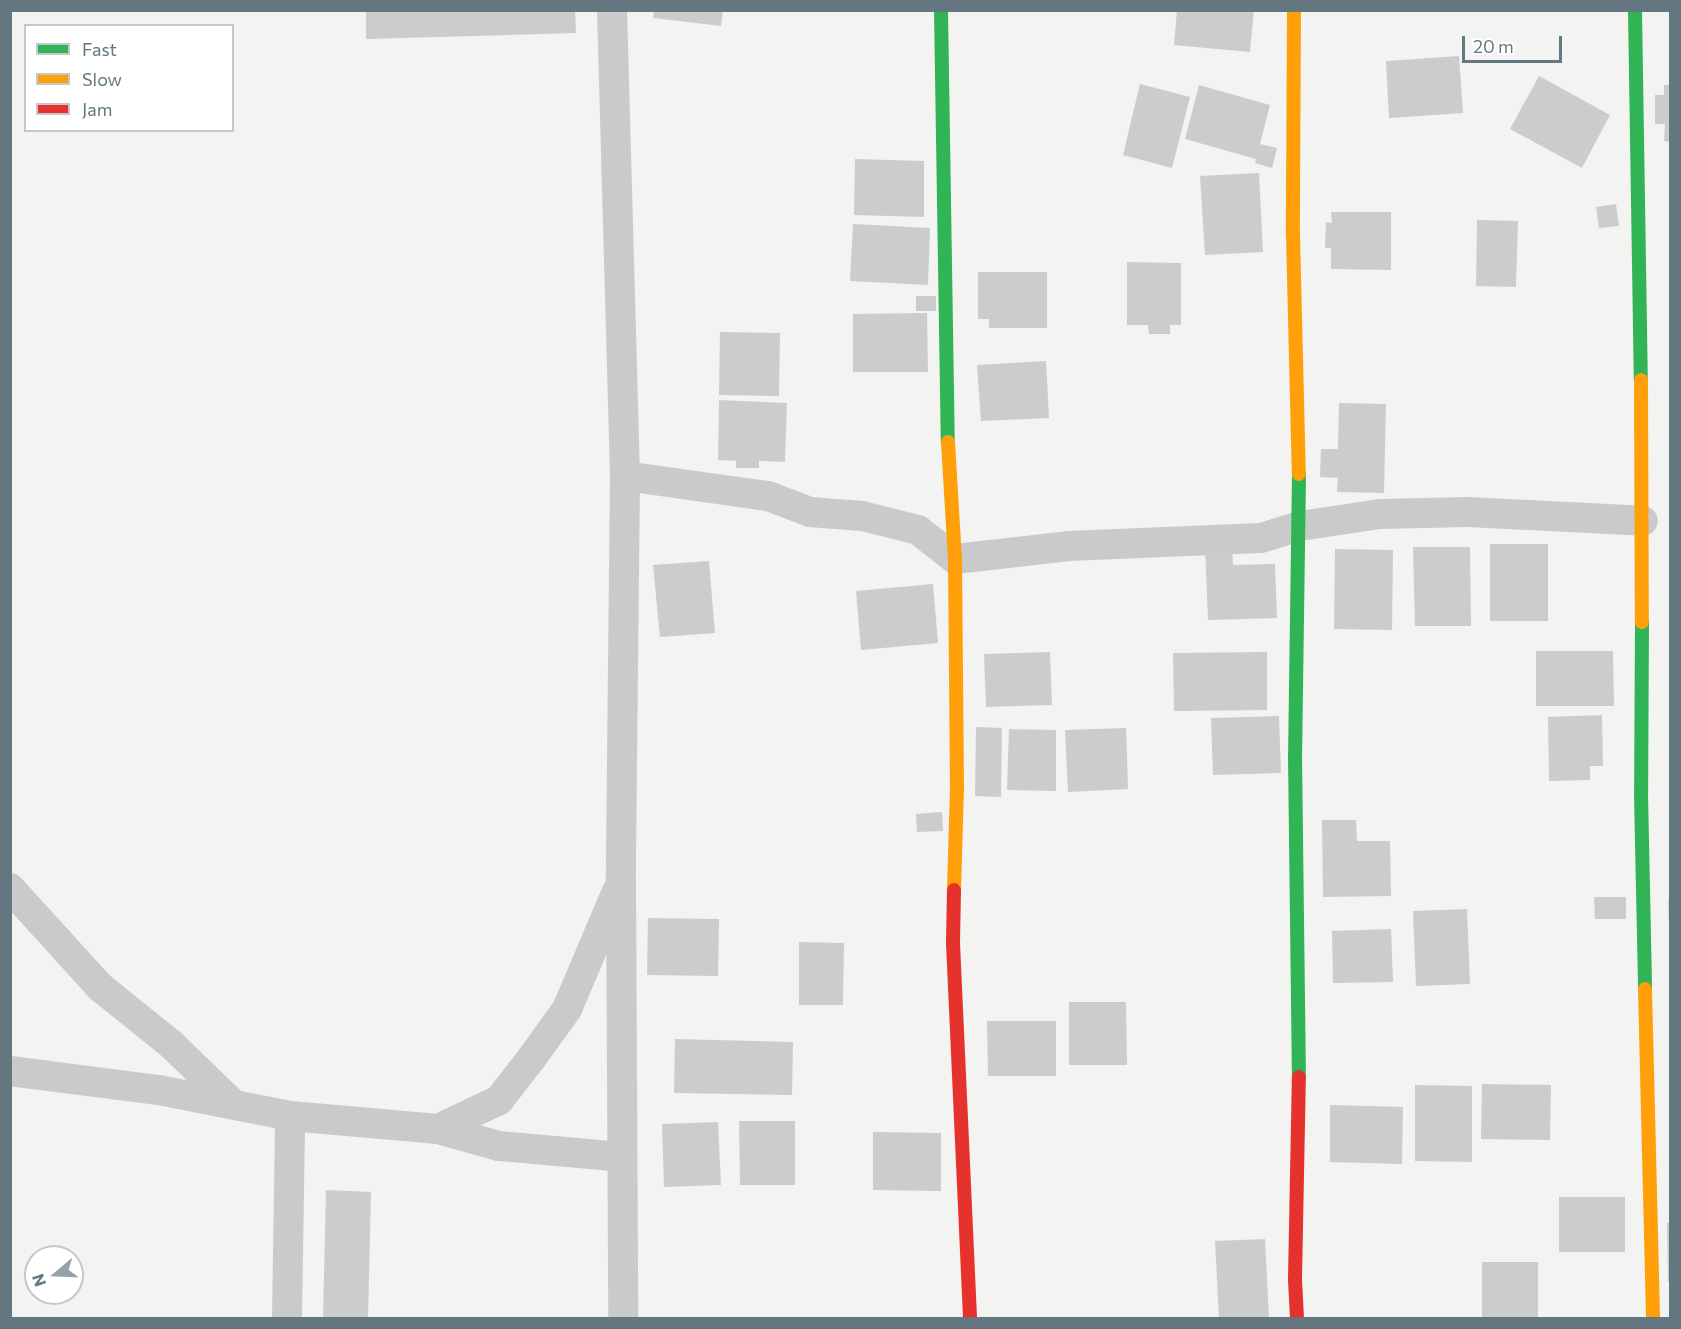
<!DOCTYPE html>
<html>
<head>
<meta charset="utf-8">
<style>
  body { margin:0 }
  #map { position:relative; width:1681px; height:1329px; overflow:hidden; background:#f3f3f1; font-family:Commissioner,sans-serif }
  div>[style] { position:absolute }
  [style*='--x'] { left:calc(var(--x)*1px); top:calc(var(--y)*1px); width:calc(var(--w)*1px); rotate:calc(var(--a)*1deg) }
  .building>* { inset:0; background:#cbcccc }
  .street>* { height:30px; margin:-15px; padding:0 15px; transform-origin:15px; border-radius:15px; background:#c8cacb }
  .fast>* { height:14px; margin:-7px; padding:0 7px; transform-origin:7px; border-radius:7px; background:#30b455 }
  .slow>* { height:14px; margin:-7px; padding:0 7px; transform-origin:7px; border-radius:7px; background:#ff9f0a }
  .jam>* { height:14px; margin:-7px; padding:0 7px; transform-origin:7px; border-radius:7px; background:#e5322d }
  span { translate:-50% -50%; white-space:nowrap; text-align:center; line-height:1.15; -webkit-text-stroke:6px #fff; paint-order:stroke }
  .frame { position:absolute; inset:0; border:12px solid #647780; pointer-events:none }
  .legend { position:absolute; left:24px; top:24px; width:210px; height:108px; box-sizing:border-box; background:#fff; border:2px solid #c1c9cc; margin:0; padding:8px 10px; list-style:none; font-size:18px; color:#647780 }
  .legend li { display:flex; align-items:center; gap:12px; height:30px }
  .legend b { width:30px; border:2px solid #c1c9cc }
  .north { position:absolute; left:24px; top:1245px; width:60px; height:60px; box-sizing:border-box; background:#fff; border:2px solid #c1c9cc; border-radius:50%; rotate:251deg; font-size:16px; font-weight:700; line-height:24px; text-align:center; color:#647780 }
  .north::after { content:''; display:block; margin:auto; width:21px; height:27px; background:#96a2a8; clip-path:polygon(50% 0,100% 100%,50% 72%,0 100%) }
  .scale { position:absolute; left:1462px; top:36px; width:100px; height:27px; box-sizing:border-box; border:3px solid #647780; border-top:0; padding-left:8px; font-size:18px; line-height:21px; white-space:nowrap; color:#647780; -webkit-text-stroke:4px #fff; paint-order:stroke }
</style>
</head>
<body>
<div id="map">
  <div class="building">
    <i style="clip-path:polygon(366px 10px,575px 10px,576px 33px,366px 39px)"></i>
    <i style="clip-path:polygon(654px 10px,723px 10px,721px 26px,653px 18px)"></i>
    <i style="clip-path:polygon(1177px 10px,1254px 10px,1250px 52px,1174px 45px)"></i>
    <i style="clip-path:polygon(1459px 56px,1463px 113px,1389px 118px,1386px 61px)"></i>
    <i style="clip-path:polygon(1539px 76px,1610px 115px,1582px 168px,1510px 129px)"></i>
    <i style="clip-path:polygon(1140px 84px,1190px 97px,1172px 168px,1123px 155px)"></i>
    <i style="clip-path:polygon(1199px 85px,1270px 105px,1260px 144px,1277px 148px,1272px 168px,1255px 163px,1256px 159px,1185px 139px)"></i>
    <i style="clip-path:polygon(1664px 85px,1670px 85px,1670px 142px,1664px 141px,1665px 124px,1655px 124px,1655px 95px,1664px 95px)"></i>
    <i style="clip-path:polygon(855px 159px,924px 161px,924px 217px,854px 215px)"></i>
    <i style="clip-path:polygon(1259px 173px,1263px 252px,1205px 255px,1200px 176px)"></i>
    <i style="clip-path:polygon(1616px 204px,1619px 226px,1599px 228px,1596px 207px)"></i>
    <i style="clip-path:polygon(1331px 212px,1391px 212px,1391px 270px,1331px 269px,1331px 248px,1325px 248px,1326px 222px,1332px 223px)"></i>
    <i style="clip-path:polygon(1477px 220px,1518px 221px,1516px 287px,1476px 286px)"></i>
    <i style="clip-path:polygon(853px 224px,930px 228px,928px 285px,850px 281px)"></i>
    <i style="clip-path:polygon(1127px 262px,1181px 263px,1181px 325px,1170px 325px,1170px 334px,1149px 334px,1148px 325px,1127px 325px)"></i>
    <i style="clip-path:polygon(978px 272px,1047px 272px,1047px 328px,989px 328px,989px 319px,978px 319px)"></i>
    <i style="clip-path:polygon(916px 296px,936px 296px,936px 311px,916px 311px)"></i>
    <i style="clip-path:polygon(927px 313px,928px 372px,853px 372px,853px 314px)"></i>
    <i style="clip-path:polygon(720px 332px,780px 333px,779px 396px,719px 395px)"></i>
    <i style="clip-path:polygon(1046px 361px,1049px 418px,981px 421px,977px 365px)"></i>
    <i style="clip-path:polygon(719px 400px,787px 403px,785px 462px,759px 461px,759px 468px,736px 468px,736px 461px,718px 460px)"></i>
    <i style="clip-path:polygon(1339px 403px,1386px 404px,1384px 493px,1337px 492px,1338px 478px,1320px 477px,1321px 449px,1338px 449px)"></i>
    <i style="clip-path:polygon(1490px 544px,1548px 544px,1548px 621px,1490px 621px)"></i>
    <i style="clip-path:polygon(1232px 546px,1233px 565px,1275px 564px,1277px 618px,1208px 620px,1205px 547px)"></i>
    <i style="clip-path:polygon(1413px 547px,1470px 547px,1471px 626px,1415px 626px)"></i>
    <i style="clip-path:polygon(1335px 549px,1393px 550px,1392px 630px,1334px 629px)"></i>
    <i style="clip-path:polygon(709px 561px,715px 633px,660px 637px,653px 565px)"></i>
    <i style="clip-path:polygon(933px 584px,938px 643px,861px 650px,856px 591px)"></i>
    <i style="clip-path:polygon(1536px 651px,1613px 651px,1614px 706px,1536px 706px)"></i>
    <i style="clip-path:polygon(1050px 652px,1052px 705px,986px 707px,984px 654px)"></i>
    <i style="clip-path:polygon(1267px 652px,1267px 710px,1174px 711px,1173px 653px)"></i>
    <i style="clip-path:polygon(1602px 715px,1603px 766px,1590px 766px,1590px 780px,1549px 781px,1548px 717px)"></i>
    <i style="clip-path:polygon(1279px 716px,1281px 773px,1213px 775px,1211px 718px)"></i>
    <i style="clip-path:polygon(976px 727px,1002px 728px,1001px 797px,975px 796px)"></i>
    <i style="clip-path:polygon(1126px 728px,1128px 789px,1068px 792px,1065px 730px)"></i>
    <i style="clip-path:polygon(1009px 729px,1056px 730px,1056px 791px,1007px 790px)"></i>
    <i style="clip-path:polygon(942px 812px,943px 831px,917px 832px,916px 814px)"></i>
    <i style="clip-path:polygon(1322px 820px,1356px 820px,1357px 841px,1390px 841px,1391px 896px,1323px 897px)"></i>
    <i style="clip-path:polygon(1594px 897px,1626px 897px,1626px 919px,1595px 919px)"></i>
    <i style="clip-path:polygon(1668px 899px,1670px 899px,1670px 926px,1669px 926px)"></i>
    <i style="clip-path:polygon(1467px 909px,1470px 984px,1416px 986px,1413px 911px)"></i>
    <i style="clip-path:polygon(648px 918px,719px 919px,718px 976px,647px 975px)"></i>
    <i style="clip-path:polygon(1391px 929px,1393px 982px,1333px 983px,1332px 931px)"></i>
    <i style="clip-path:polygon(799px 942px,844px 943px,843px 1005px,799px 1005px)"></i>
    <i style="clip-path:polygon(1069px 1002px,1126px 1002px,1127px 1065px,1069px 1065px)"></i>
    <i style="clip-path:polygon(987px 1021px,1056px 1021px,1056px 1076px,988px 1076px)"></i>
    <i style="clip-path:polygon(675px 1039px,793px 1042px,792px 1095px,674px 1093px)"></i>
    <i style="clip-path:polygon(1482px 1084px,1551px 1085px,1550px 1140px,1481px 1139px)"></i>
    <i style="clip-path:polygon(1415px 1085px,1472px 1086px,1472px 1162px,1415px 1161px)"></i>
    <i style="clip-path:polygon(1330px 1105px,1403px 1107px,1402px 1164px,1330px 1162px)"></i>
    <i style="clip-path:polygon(739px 1121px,795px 1121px,795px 1185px,740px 1185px)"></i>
    <i style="clip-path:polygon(718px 1122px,721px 1185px,664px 1187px,662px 1124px)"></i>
    <i style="clip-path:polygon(873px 1132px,941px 1133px,941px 1191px,873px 1190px)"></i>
    <i style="clip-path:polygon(326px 1190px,371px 1192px,368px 1318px,323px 1318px)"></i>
    <i style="clip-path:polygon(1559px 1197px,1625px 1197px,1625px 1252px,1559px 1252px)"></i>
    <i style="clip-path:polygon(1670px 1222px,1670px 1282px,1668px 1282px,1667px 1223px)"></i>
    <i style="clip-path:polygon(1265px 1239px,1269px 1318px,1219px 1318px,1215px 1241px)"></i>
    <i style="clip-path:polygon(1482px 1262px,1538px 1262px,1538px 1318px,1482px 1318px)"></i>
  </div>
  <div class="street">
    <i style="--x:612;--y:10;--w:466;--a:88.4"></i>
    <i style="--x:625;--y:476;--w:406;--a:90.6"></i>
    <i style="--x:621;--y:882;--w:436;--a:89.7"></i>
    <i style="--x:625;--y:476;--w:144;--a:8"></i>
    <i style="--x:768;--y:496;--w:45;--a:20.9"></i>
    <i style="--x:810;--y:512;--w:52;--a:4.4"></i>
    <i style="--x:862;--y:516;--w:58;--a:14"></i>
    <i style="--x:918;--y:530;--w:47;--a:38.1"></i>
    <i style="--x:955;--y:559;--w:115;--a:-6.5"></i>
    <i style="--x:1069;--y:546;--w:192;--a:-2.4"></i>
    <i style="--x:1261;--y:538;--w:41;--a:-17.1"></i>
    <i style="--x:1300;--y:526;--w:81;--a:-8.5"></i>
    <i style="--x:1380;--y:514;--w:88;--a:-1.3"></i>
    <i style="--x:1468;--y:512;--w:175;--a:2.9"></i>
    <i style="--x:10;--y:888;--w:134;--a:47.7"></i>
    <i style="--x:100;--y:987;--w:91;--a:38.8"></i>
    <i style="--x:171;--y:1044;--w:86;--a:44.1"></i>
    <i style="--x:10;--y:1071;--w:150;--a:7.3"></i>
    <i style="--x:159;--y:1090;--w:134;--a:11.2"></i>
    <i style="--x:290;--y:1116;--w:149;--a:5"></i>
    <i style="--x:438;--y:1129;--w:63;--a:15.6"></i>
    <i style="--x:499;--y:1146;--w:123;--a:5.1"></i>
    <i style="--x:438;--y:1129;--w:68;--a:-25.4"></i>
    <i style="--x:499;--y:1100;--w:52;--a:-52"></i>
    <i style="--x:531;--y:1059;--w:62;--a:-54.2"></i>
    <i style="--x:567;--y:1009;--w:128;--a:-67"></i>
    <i style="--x:287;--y:1318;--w:202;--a:-89.1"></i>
  </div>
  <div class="fast">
    <i style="--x:941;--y:10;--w:432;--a:89.1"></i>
    <i style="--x:1635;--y:10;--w:370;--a:89.1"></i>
    <i style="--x:1299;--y:474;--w:281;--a:90.8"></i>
    <i style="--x:1295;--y:755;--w:322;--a:89.3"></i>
    <i style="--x:1642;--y:622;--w:172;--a:90.3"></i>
    <i style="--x:1641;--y:794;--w:195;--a:88.8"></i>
  </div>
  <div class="slow">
    <i style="--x:1294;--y:10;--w:225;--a:90.3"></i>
    <i style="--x:1293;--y:235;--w:239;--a:88.6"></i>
    <i style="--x:1641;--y:380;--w:242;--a:89.8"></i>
    <i style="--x:948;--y:442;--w:117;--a:86.6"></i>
    <i style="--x:955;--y:559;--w:229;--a:89.5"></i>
    <i style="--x:957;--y:788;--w:102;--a:91.7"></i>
    <i style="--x:1645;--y:989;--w:329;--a:88.6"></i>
  </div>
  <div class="jam">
    <i style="--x:954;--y:890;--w:53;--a:91.1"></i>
    <i style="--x:953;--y:943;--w:375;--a:87.4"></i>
    <i style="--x:1297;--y:1318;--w:39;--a:-93"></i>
    <i style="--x:1295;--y:1279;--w:202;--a:-88.9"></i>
  </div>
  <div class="frame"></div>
  <ul class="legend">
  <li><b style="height:8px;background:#30b455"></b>Fast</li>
  <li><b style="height:8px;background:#ff9f0a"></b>Slow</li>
  <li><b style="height:8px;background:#e5322d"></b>Jam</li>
  </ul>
  <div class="north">N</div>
  <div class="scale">20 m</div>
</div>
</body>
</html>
